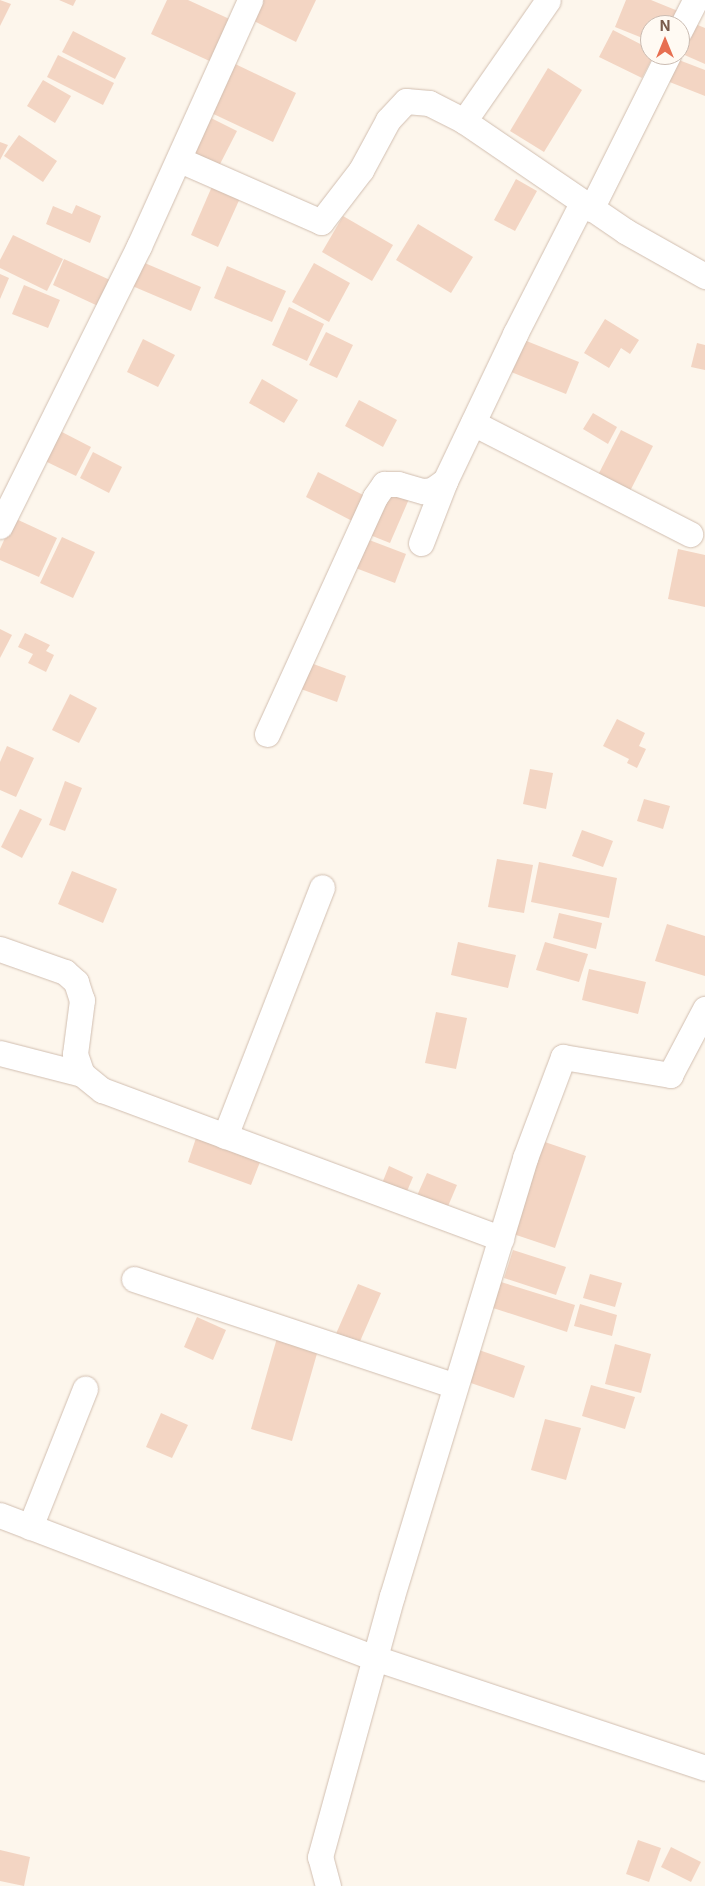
<!DOCTYPE html>
<html>
<head>
<meta charset="utf-8">
<style>
  body { margin:0 }
  #map { position:relative; width:705px; height:1886px; overflow:hidden; background:#fdf6ec; font-family:Inter,sans-serif }
  div>[style] { position:absolute }
  [style*='--x'] { left:calc(var(--x)*1px); top:calc(var(--y)*1px); width:calc(var(--w)*1px); rotate:calc(var(--a)*1deg) }
  .building>* { inset:0; background:#f3d5c3 }
  .roads { filter:drop-shadow(0 0 1px #d1beb0) drop-shadow(0 0 1px #d1beb0) }
  .street>* { height:25px; margin:-12.5px; padding:0 12.5px; transform-origin:12.5px; border-radius:12.5px; background:#fff }
  span { translate:-50% -50%; white-space:nowrap; text-align:center; line-height:1.15; -webkit-text-stroke:4.5px #fffaf3; paint-order:stroke }
  .north { position:absolute; left:640px; top:15px; width:50px; height:50px; box-sizing:border-box; background:#fffaf3; border:1px solid #cabbb1; border-radius:50%; rotate:0deg; font-size:14px; font-weight:700; line-height:20px; text-align:center; color:#7a5c4d }
  .north::after { content:''; display:block; margin:auto; width:18px; height:22px; background:#e76f51; clip-path:polygon(50% 0,100% 100%,50% 72%,0 100%) }
</style>
</head>
<body>
<div id="map">
  <div class="building">
    <i style="clip-path:polygon(0 0,11px 4px,0 26px)"></i>
    <i style="clip-path:polygon(59px 0,76px 0,73px 6px)"></i>
    <i style="clip-path:polygon(167px 0,188px 0,236px 22px,216px 64px,151px 34px)"></i>
    <i style="clip-path:polygon(261px 0,316px 0,296px 42px,252px 20px)"></i>
    <i style="clip-path:polygon(626px 0,651px 0,678px 11px,672px 25px,650px 25px,650px 41px,615px 27px)"></i>
    <i style="clip-path:polygon(690px 22px,705px 28px,705px 64px,680px 53px,680px 43px)"></i>
    <i style="clip-path:polygon(613px 30px,650px 49px,650px 55px,654px 55px,642px 78px,599px 57px)"></i>
    <i style="clip-path:polygon(73px 31px,126px 58px,115px 79px,62px 52px)"></i>
    <i style="clip-path:polygon(58px 55px,114px 83px,103px 105px,47px 77px)"></i>
    <i style="clip-path:polygon(671px 57px,705px 70px,705px 96px,662px 79px)"></i>
    <i style="clip-path:polygon(229px 61px,296px 93px,273px 142px,205px 110px)"></i>
    <i style="clip-path:polygon(548px 68px,582px 90px,544px 152px,510px 131px)"></i>
    <i style="clip-path:polygon(43px 80px,71px 96px,55px 123px,27px 106px)"></i>
    <i style="clip-path:polygon(207px 116px,237px 131px,219px 166px,189px 151px)"></i>
    <i style="clip-path:polygon(19px 135px,57px 161px,43px 182px,4px 156px)"></i>
    <i style="clip-path:polygon(0 142px,8px 145px,0 160px)"></i>
    <i style="clip-path:polygon(516px 179px,537px 191px,515px 231px,494px 220px)"></i>
    <i style="clip-path:polygon(213px 184px,241px 196px,218px 247px,191px 235px)"></i>
    <i style="clip-path:polygon(76px 205px,101px 216px,90px 243px,46px 224px,53px 206px,72px 214px)"></i>
    <i style="clip-path:polygon(343px 216px,393px 245px,372px 281px,322px 252px)"></i>
    <i style="clip-path:polygon(418px 224px,473px 257px,451px 293px,396px 260px)"></i>
    <i style="clip-path:polygon(13px 235px,63px 259px,47px 291px,0 268px,0 260px)"></i>
    <i style="clip-path:polygon(64px 259px,110px 280px,98px 306px,53px 285px)"></i>
    <i style="clip-path:polygon(140px 261px,201px 287px,191px 311px,130px 285px)"></i>
    <i style="clip-path:polygon(314px 263px,350px 283px,329px 322px,292px 302px)"></i>
    <i style="clip-path:polygon(227px 266px,286px 291px,272px 322px,214px 298px)"></i>
    <i style="clip-path:polygon(0 274px,9px 278px,0 299px)"></i>
    <i style="clip-path:polygon(24px 285px,60px 300px,48px 328px,12px 314px)"></i>
    <i style="clip-path:polygon(289px 307px,324px 324px,307px 361px,272px 345px)"></i>
    <i style="clip-path:polygon(605px 319px,639px 340px,630px 354px,621px 348px,609px 368px,584px 353px)"></i>
    <i style="clip-path:polygon(326px 332px,353px 345px,337px 378px,309px 365px)"></i>
    <i style="clip-path:polygon(519px 338px,579px 362px,566px 394px,506px 370px)"></i>
    <i style="clip-path:polygon(143px 339px,175px 355px,158px 387px,127px 372px)"></i>
    <i style="clip-path:polygon(697px 343px,705px 345px,705px 370px,691px 367px)"></i>
    <i style="clip-path:polygon(262px 379px,298px 400px,284px 423px,249px 403px)"></i>
    <i style="clip-path:polygon(359px 400px,397px 420px,383px 447px,345px 426px)"></i>
    <i style="clip-path:polygon(593px 413px,617px 427px,608px 444px,583px 429px)"></i>
    <i style="clip-path:polygon(621px 430px,653px 446px,627px 497px,595px 481px)"></i>
    <i style="clip-path:polygon(60px 431px,91px 447px,76px 476px,45px 461px)"></i>
    <i style="clip-path:polygon(93px 452px,122px 467px,109px 493px,80px 478px)"></i>
    <i style="clip-path:polygon(318px 472px,369px 498px,356px 523px,306px 497px)"></i>
    <i style="clip-path:polygon(383px 488px,409px 499px,390px 543px,365px 533px)"></i>
    <i style="clip-path:polygon(14px 518px,57px 538px,39px 577px,0 560px,0 549px)"></i>
    <i style="clip-path:polygon(62px 537px,95px 552px,73px 598px,40px 583px)"></i>
    <i style="clip-path:polygon(364px 538px,406px 554px,395px 583px,353px 567px)"></i>
    <i style="clip-path:polygon(678px 549px,705px 555px,705px 607px,668px 599px)"></i>
    <i style="clip-path:polygon(0 629px,12px 635px,0 658px)"></i>
    <i style="clip-path:polygon(25px 633px,50px 645px,46px 651px,54px 655px,46px 672px,28px 663px,33px 654px,18px 647px)"></i>
    <i style="clip-path:polygon(308px 662px,346px 676px,337px 702px,298px 688px)"></i>
    <i style="clip-path:polygon(70px 694px,97px 708px,79px 743px,52px 730px)"></i>
    <i style="clip-path:polygon(617px 719px,645px 733px,639px 746px,646px 749px,637px 768px,627px 763px,629px 759px,603px 746px)"></i>
    <i style="clip-path:polygon(7px 746px,34px 758px,16px 797px,0 790px,0 762px)"></i>
    <i style="clip-path:polygon(530px 769px,553px 773px,546px 809px,523px 804px)"></i>
    <i style="clip-path:polygon(65px 781px,82px 788px,65px 831px,49px 825px)"></i>
    <i style="clip-path:polygon(644px 799px,670px 806px,663px 829px,637px 821px)"></i>
    <i style="clip-path:polygon(20px 809px,42px 819px,22px 858px,1px 847px)"></i>
    <i style="clip-path:polygon(582px 830px,613px 841px,603px 867px,572px 856px)"></i>
    <i style="clip-path:polygon(497px 859px,533px 865px,524px 913px,488px 907px)"></i>
    <i style="clip-path:polygon(539px 862px,617px 878px,609px 918px,531px 902px)"></i>
    <i style="clip-path:polygon(72px 871px,117px 889px,103px 923px,58px 904px)"></i>
    <i style="clip-path:polygon(559px 913px,602px 923px,596px 949px,553px 938px)"></i>
    <i style="clip-path:polygon(667px 924px,705px 936px,705px 976px,655px 961px)"></i>
    <i style="clip-path:polygon(458px 942px,516px 955px,508px 988px,451px 975px)"></i>
    <i style="clip-path:polygon(545px 942px,588px 954px,579px 982px,536px 970px)"></i>
    <i style="clip-path:polygon(589px 969px,646px 982px,638px 1014px,582px 1000px)"></i>
    <i style="clip-path:polygon(436px 1012px,467px 1018px,456px 1069px,425px 1063px)"></i>
    <i style="clip-path:polygon(196px 1138px,260px 1162px,251px 1185px,188px 1162px)"></i>
    <i style="clip-path:polygon(539px 1140px,586px 1156px,555px 1248px,507px 1232px)"></i>
    <i style="clip-path:polygon(389px 1166px,413px 1177px,405px 1196px,381px 1186px)"></i>
    <i style="clip-path:polygon(427px 1173px,457px 1185px,446px 1211px,416px 1198px)"></i>
    <i style="clip-path:polygon(513px 1250px,566px 1267px,556px 1295px,504px 1278px)"></i>
    <i style="clip-path:polygon(590px 1274px,622px 1283px,615px 1307px,583px 1298px)"></i>
    <i style="clip-path:polygon(501px 1282px,575px 1305px,567px 1332px,493px 1308px)"></i>
    <i style="clip-path:polygon(358px 1284px,381px 1293px,358px 1346px,335px 1336px)"></i>
    <i style="clip-path:polygon(580px 1304px,617px 1315px,612px 1336px,574px 1326px)"></i>
    <i style="clip-path:polygon(197px 1317px,226px 1330px,213px 1360px,184px 1347px)"></i>
    <i style="clip-path:polygon(277px 1338px,318px 1350px,292px 1441px,251px 1429px)"></i>
    <i style="clip-path:polygon(615px 1344px,651px 1354px,641px 1393px,605px 1384px)"></i>
    <i style="clip-path:polygon(479px 1350px,525px 1366px,514px 1398px,468px 1382px)"></i>
    <i style="clip-path:polygon(591px 1385px,635px 1397px,625px 1429px,582px 1416px)"></i>
    <i style="clip-path:polygon(161px 1413px,188px 1425px,172px 1458px,146px 1447px)"></i>
    <i style="clip-path:polygon(545px 1419px,581px 1428px,566px 1480px,531px 1470px)"></i>
    <i style="clip-path:polygon(638px 1840px,661px 1848px,649px 1882px,626px 1874px)"></i>
    <i style="clip-path:polygon(671px 1847px,701px 1862px,691px 1882px,661px 1867px)"></i>
    <i style="clip-path:polygon(0 1850px,30px 1857px,24px 1886px,0 1881px)"></i>
  </div>
  <div class="roads">
    <div class="street">
      <i style="--x:680;--y:30;--w:34;--a:-63"></i>
      <i style="--x:464;--y:121;--w:147;--a:-55.2"></i>
      <i style="--x:180;--y:160;--w:154;--a:23.7"></i>
      <i style="--x:321;--y:222;--w:66;--a:-52.4"></i>
      <i style="--x:361;--y:170;--w:57;--a:-61.6"></i>
      <i style="--x:388;--y:120;--w:26;--a:-47"></i>
      <i style="--x:406;--y:101;--w:23;--a:5"></i>
      <i style="--x:429;--y:103;--w:39;--a:27"></i>
      <i style="--x:464;--y:121;--w:195;--a:34.3"></i>
      <i style="--x:625;--y:231;--w:92;--a:29.4"></i>
      <i style="--x:591;--y:209;--w:172;--a:-63.4"></i>
      <i style="--x:473;--y:423;--w:244;--a:27.1"></i>
      <i style="--x:0;--y:526;--w:313;--a:-63.6"></i>
      <i style="--x:139;--y:246;--w:270;--a:-65.7"></i>
      <i style="--x:421;--y:543;--w:66;--a:-68.8"></i>
      <i style="--x:267;--y:734;--w:260;--a:-65.5"></i>
      <i style="--x:375;--y:497;--w:16;--a:-55"></i>
      <i style="--x:384;--y:484;--w:14;--a:0"></i>
      <i style="--x:398;--y:484;--w:26;--a:16"></i>
      <i style="--x:423;--y:491;--w:9;--a:-6"></i>
      <i style="--x:432;--y:490;--w:16;--a:-35"></i>
      <i style="--x:445;--y:481;--w:163;--a:-64.5"></i>
      <i style="--x:515;--y:334;--w:147;--a:-62.9"></i>
      <i style="--x:0;--y:949;--w:69;--a:19.5"></i>
      <i style="--x:65;--y:972;--w:15;--a:42"></i>
      <i style="--x:76;--y:982;--w:19;--a:72"></i>
      <i style="--x:82;--y:1000;--w:54;--a:97.4"></i>
      <i style="--x:75;--y:1054;--w:21;--a:71"></i>
      <i style="--x:82;--y:1074;--w:26;--a:39"></i>
      <i style="--x:102;--y:1090;--w:426;--a:20.4"></i>
      <i style="--x:0;--y:1053;--w:85;--a:14.4"></i>
      <i style="--x:225;--y:1136;--w:267;--a:-68.7"></i>
      <i style="--x:134;--y:1279;--w:338;--a:18.4"></i>
      <i style="--x:0;--y:1515;--w:401;--a:20.9"></i>
      <i style="--x:375;--y:1658;--w:348;--a:18.4"></i>
      <i style="--x:30;--y:1527;--w:149;--a:-68.3"></i>
      <i style="--x:328;--y:1886;--w:30;--a:-105"></i>
      <i style="--x:320;--y:1857;--w:271;--a:-74.6"></i>
      <i style="--x:392;--y:1596;--w:458;--a:-73.1"></i>
      <i style="--x:525;--y:1158;--w:108;--a:-69.4"></i>
      <i style="--x:563;--y:1057;--w:109;--a:9.5"></i>
      <i style="--x:670;--y:1075;--w:75;--a:-62.1"></i>
    </div>
  </div>
  <div class="north">N</div>
</div>
</body>
</html>
